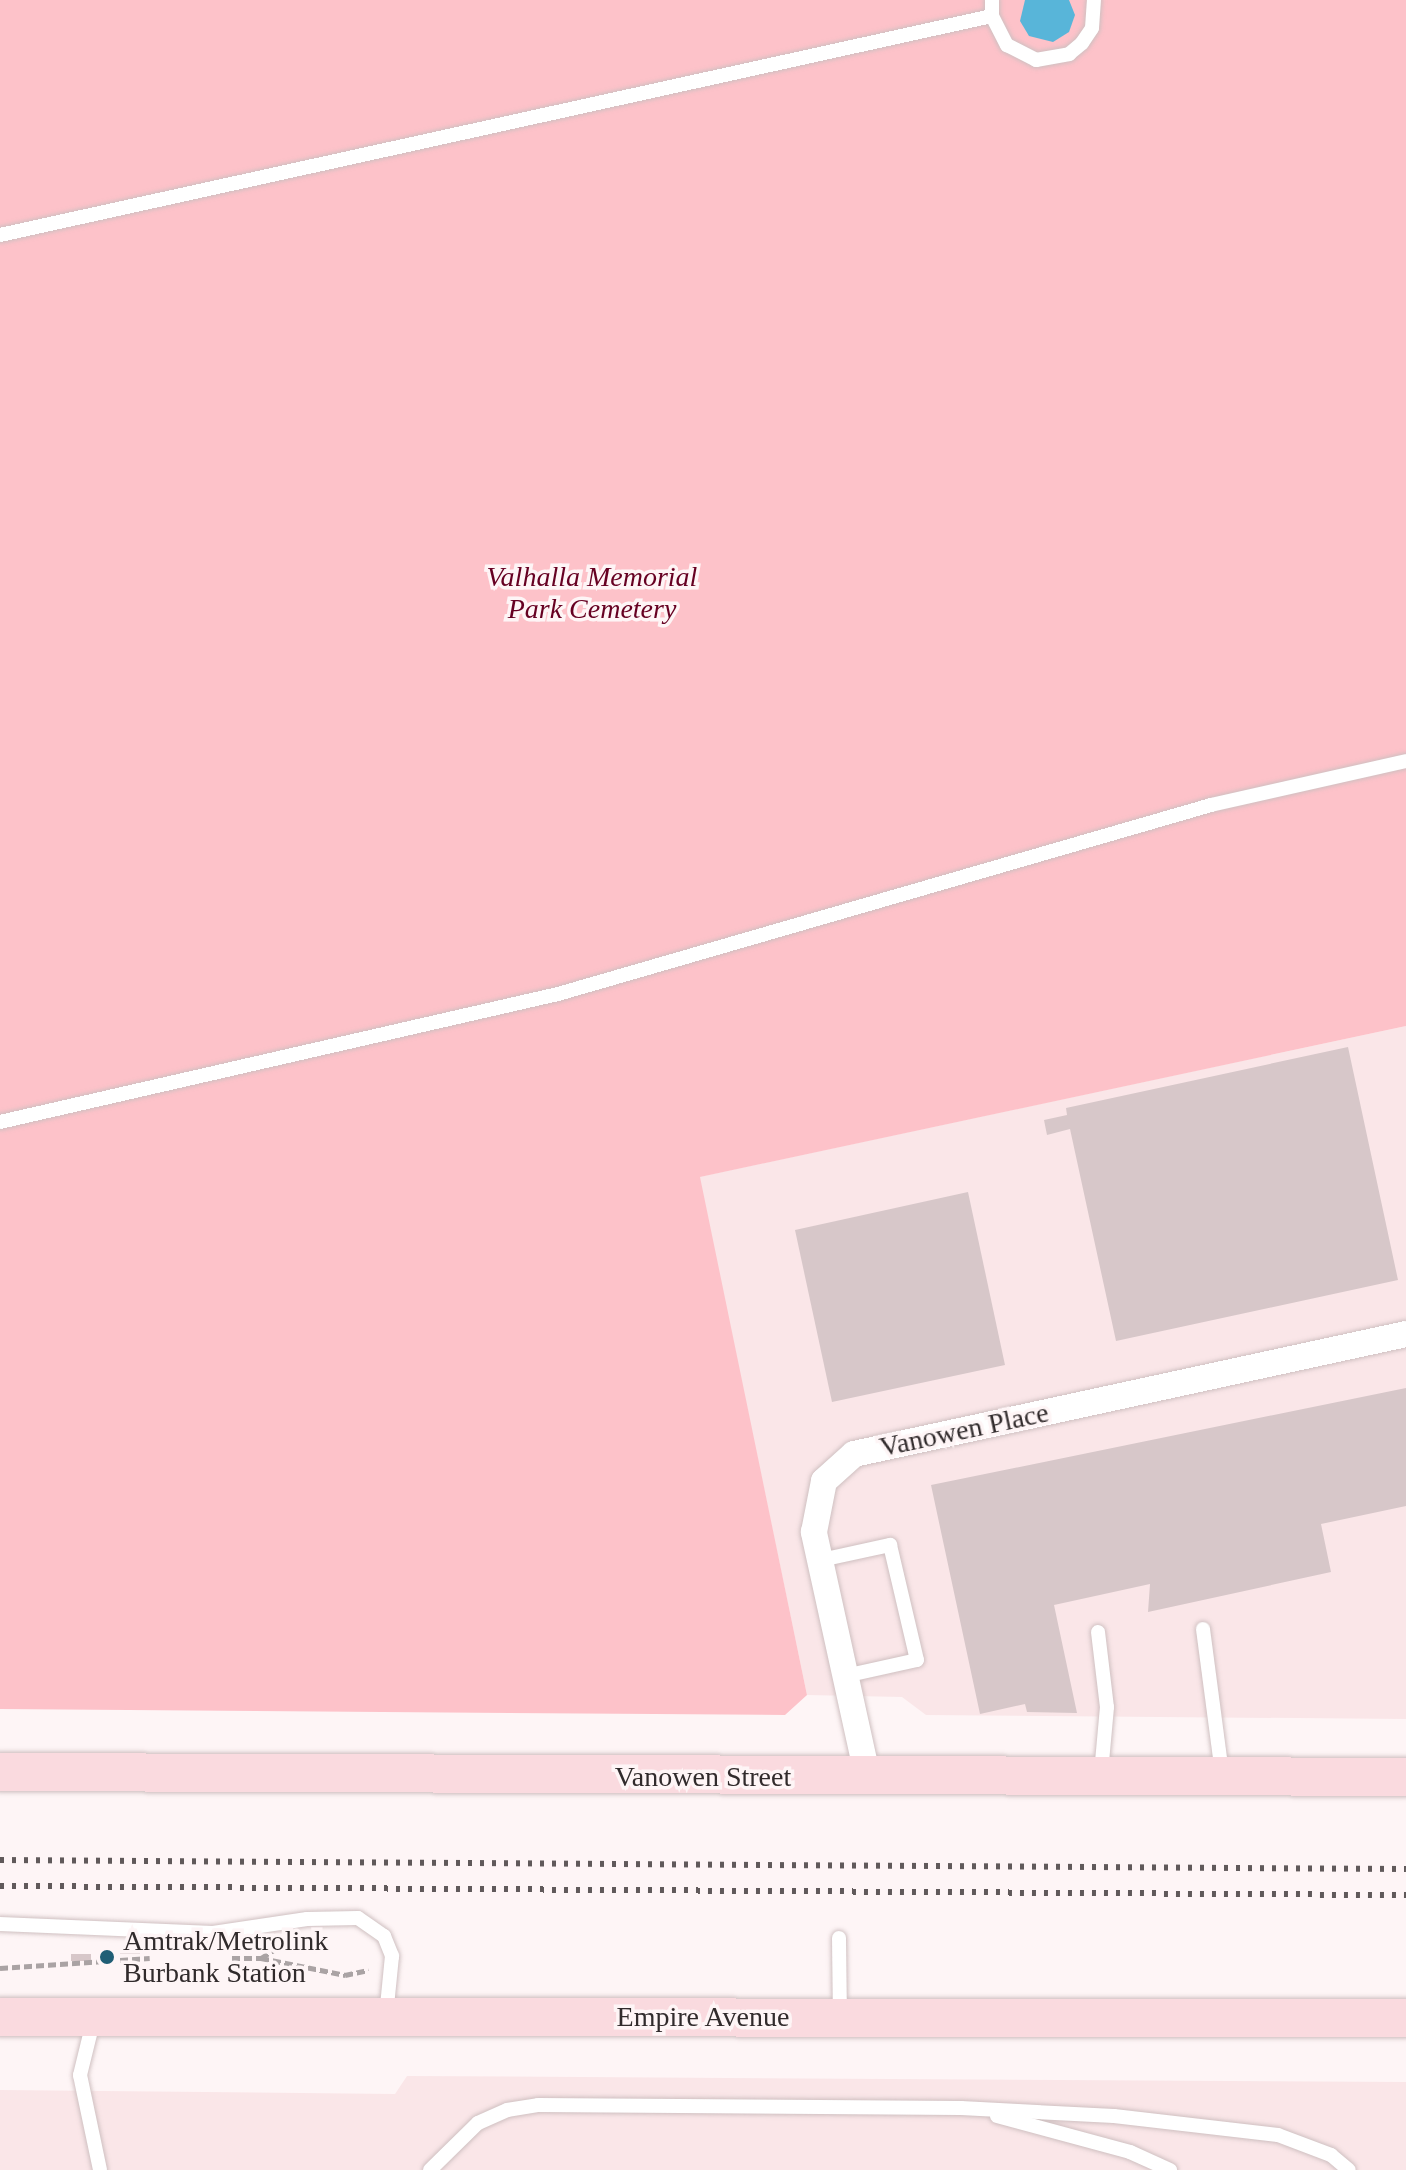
<!DOCTYPE html>
<html>
<head>
<meta charset="utf-8">
<style>
  body { margin:0 }
  #map { position:relative; width:1406px; height:2170px; overflow:hidden; background:#fef5f6; font-family:"Times New Roman",serif }
  div>[style] { position:absolute }
  [style*='--x'] { left:calc(var(--x)*1px); top:calc(var(--y)*1px); width:calc(var(--w)*1px); rotate:calc(var(--a)*1deg) }
  .built>* { inset:0; background:#fae6e8 }
  .green>* { inset:0; background:#fdc2c9 }
  .water>* { inset:0; background:#58b5d9 }
  .building>* { inset:0; background:#d7c7c9 }
  .path>* { height:5px; margin-top:-2.5px; transform-origin:0; background:repeating-linear-gradient(90deg,#aaa3a4 0 8px,transparent 0 12px) }
  .roads { filter:drop-shadow(0 0 2px #cfc0c1) drop-shadow(0 0 2px #cfc0c1) }
  .lane>* { height:14px; margin:-7px; padding:0 7px; transform-origin:7px; border-radius:7px; background:#fff }
  .street>* { height:26px; margin:-13px; padding:0 13px; transform-origin:13px; border-radius:13px; background:#fff }
  .secondary>* { height:38px; margin:-19px; padding:0 19px; transform-origin:19px; border-radius:19px; background:#fadadf }
  .rail>* { height:6px; margin-top:-3px; transform-origin:0; background:repeating-linear-gradient(90deg,#60595a 0 4px,transparent 0 12px) }
  .dots>* { width:22px; height:22px; translate:-50% -50%; box-sizing:border-box; border:4px solid #fef5f6; border-radius:50% }
  span { translate:-50% -50%; white-space:nowrap; text-align:center; line-height:1.15; -webkit-text-stroke:7px #fef5f6; paint-order:stroke }
  .park-label { font-size:28px; color:#602; font-style:italic }
  .street-label { font-size:28px; color:#312b2c }
  .poi-label { font-size:28px; color:#312b2c }
  .left { translate:0 -50%; text-align:left }
</style>
</head>
<body>
<div id="map">
  <div class="built">
    <i style="clip-path:polygon(1406px 1026px,1406px 1719px,926px 1715px,902px 1697px,807px 1695px,699px 1177px)"></i>
    <i style="clip-path:polygon(407px 2076px,1406px 2082px,1406px 2170px,0 2170px,0 2090px,395px 2094px)"></i>
  </div>
  <div class="green">
    <i style="clip-path:polygon(0 0,1406px 0,1406px 1026px,700px 1177px,807px 1695px,785px 1715px,0 1709px)"></i>
  </div>
  <div class="water">
    <i style="clip-path:polygon(1025px 0,1069px 0,1075px 15px,1069px 32px,1053px 42px,1029px 36px,1020px 21px)"></i>
  </div>
  <div class="building">
    <i style="clip-path:polygon(1348px 1047px,1398px 1280px,1116px 1341px,1070px 1129px,1047px 1135px,1044px 1120px,1067px 1115px,1066px 1108px)"></i>
    <i style="clip-path:polygon(968px 1192px,1005px 1365px,832px 1402px,795px 1230px)"></i>
    <i style="clip-path:polygon(1406px 1388px,1406px 1506px,1321px 1524px,1331px 1572px,1148px 1612px,1150px 1584px,1054px 1605px,1077px 1713px,1027px 1712px,1025px 1704px,980px 1714px,931px 1485px)"></i>
    <i style="clip-path:polygon(120px 1948px,140px 1948px,140px 1954px,120px 1954px)"></i>
    <i style="clip-path:polygon(71px 1954px,91px 1954px,91px 1961px,71px 1961px)"></i>
  </div>
  <div class="path">
    <i style="--x:232;--y:1958;--w:29;--a:0"></i>
    <i style="--x:261;--y:1958;--w:86;--a:11.4"></i>
    <i style="--x:345;--y:1975;--w:24;--a:-12"></i>
    <i style="--x:261;--y:1958;--w:15;--a:-32"></i>
    <i style="--x:0;--y:1968;--w:150;--a:-3.8"></i>
  </div>
  <div class="roads">
    <div class="lane">
      <i style="--x:992;--y:0;--w:16;--a:90"></i>
      <i style="--x:992;--y:16;--w:33;--a:63"></i>
      <i style="--x:1007;--y:45;--w:33;--a:27"></i>
      <i style="--x:1036;--y:60;--w:34;--a:-10"></i>
      <i style="--x:1069;--y:54;--w:17;--a:-40"></i>
      <i style="--x:1082;--y:43;--w:18;--a:-56"></i>
      <i style="--x:1092;--y:28;--w:28;--a:-86"></i>
      <i style="--x:0;--y:235;--w:1016;--a:-12.45"></i>
      <i style="--x:0;--y:1122;--w:572;--a:-12.92"></i>
      <i style="--x:558;--y:994;--w:680;--a:-16.14"></i>
      <i style="--x:1211;--y:805;--w:200;--a:-12.7"></i>
      <i style="--x:821;--y:1560;--w:71;--a:-12.3"></i>
      <i style="--x:890;--y:1545;--w:118;--a:76.8"></i>
      <i style="--x:917;--y:1660;--w:74;--a:167.5"></i>
      <i style="--x:1203;--y:1629;--w:145;--a:82.5"></i>
      <i style="--x:1098;--y:1632;--w:76;--a:83.2"></i>
      <i style="--x:1107;--y:1707;--w:66;--a:95.2"></i>
      <i style="--x:0;--y:1924;--w:213;--a:2.4"></i>
      <i style="--x:213;--y:1933;--w:95;--a:-8.5"></i>
      <i style="--x:307;--y:1919;--w:51;--a:-1.1"></i>
      <i style="--x:358;--y:1918;--w:32;--a:35"></i>
      <i style="--x:384;--y:1936;--w:22;--a:68"></i>
      <i style="--x:392;--y:1956;--w:60;--a:95.7"></i>
      <i style="--x:839;--y:1938;--w:79;--a:89.3"></i>
      <i style="--x:94;--y:2018;--w:59;--a:103.8"></i>
      <i style="--x:80;--y:2075;--w:97;--a:78.1"></i>
      <i style="--x:997;--y:2116;--w:138;--a:15.1"></i>
      <i style="--x:1130;--y:2152;--w:44;--a:24.2"></i>
      <i style="--x:430;--y:2170;--w:67;--a:-44.4"></i>
      <i style="--x:478;--y:2123;--w:32;--a:-24"></i>
      <i style="--x:507;--y:2110;--w:31;--a:-9"></i>
      <i style="--x:538;--y:2105;--w:423;--a:0.4"></i>
      <i style="--x:961;--y:2108;--w:153;--a:3"></i>
      <i style="--x:1114;--y:2116;--w:165;--a:6.6"></i>
      <i style="--x:1278;--y:2135;--w:57;--a:20.7"></i>
      <i style="--x:1331;--y:2155;--w:23;--a:40"></i>
    </div>
    <div class="street">
      <i style="--x:867;--y:1774;--w:248;--a:-102.4"></i>
      <i style="--x:814;--y:1532;--w:52;--a:-78.9"></i>
      <i style="--x:824;--y:1481;--w:40;--a:-42"></i>
      <i style="--x:854;--y:1454;--w:565;--a:-12.26"></i>
    </div>
    <div class="secondary">
      <i style="--x:0;--y:1772;--w:1406;--a:0.2"></i>
      <i style="--x:0;--y:2017;--w:1406;--a:0.04"></i>
    </div>
  </div>
  <div class="rail">
    <i style="--x:0;--y:1860;--w:1406;--a:0.37"></i>
    <i style="--x:0;--y:1886;--w:1406;--a:0.37"></i>
  </div>
  <div class="dots">
    <i style="left:107px;top:1957px;background:#205e75"></i>
  </div>
  <div class="park-label">
    <span style="left:592px;top:593px">Valhalla Memorial<br>Park Cemetery</span>
  </div>
  <div class="street-label">
    <span style="left:964px;top:1430px;rotate:-12deg">Vanowen Place</span>
    <span style="left:703px;top:1777px">Vanowen Street</span>
    <span style="left:703px;top:2017px">Empire Avenue</span>
  </div>
  <div class="poi-label">
    <span class="left" style="left:123px;top:1957px">Amtrak/Metrolink<br>Burbank Station</span>
  </div>
</div>
</body>
</html>
